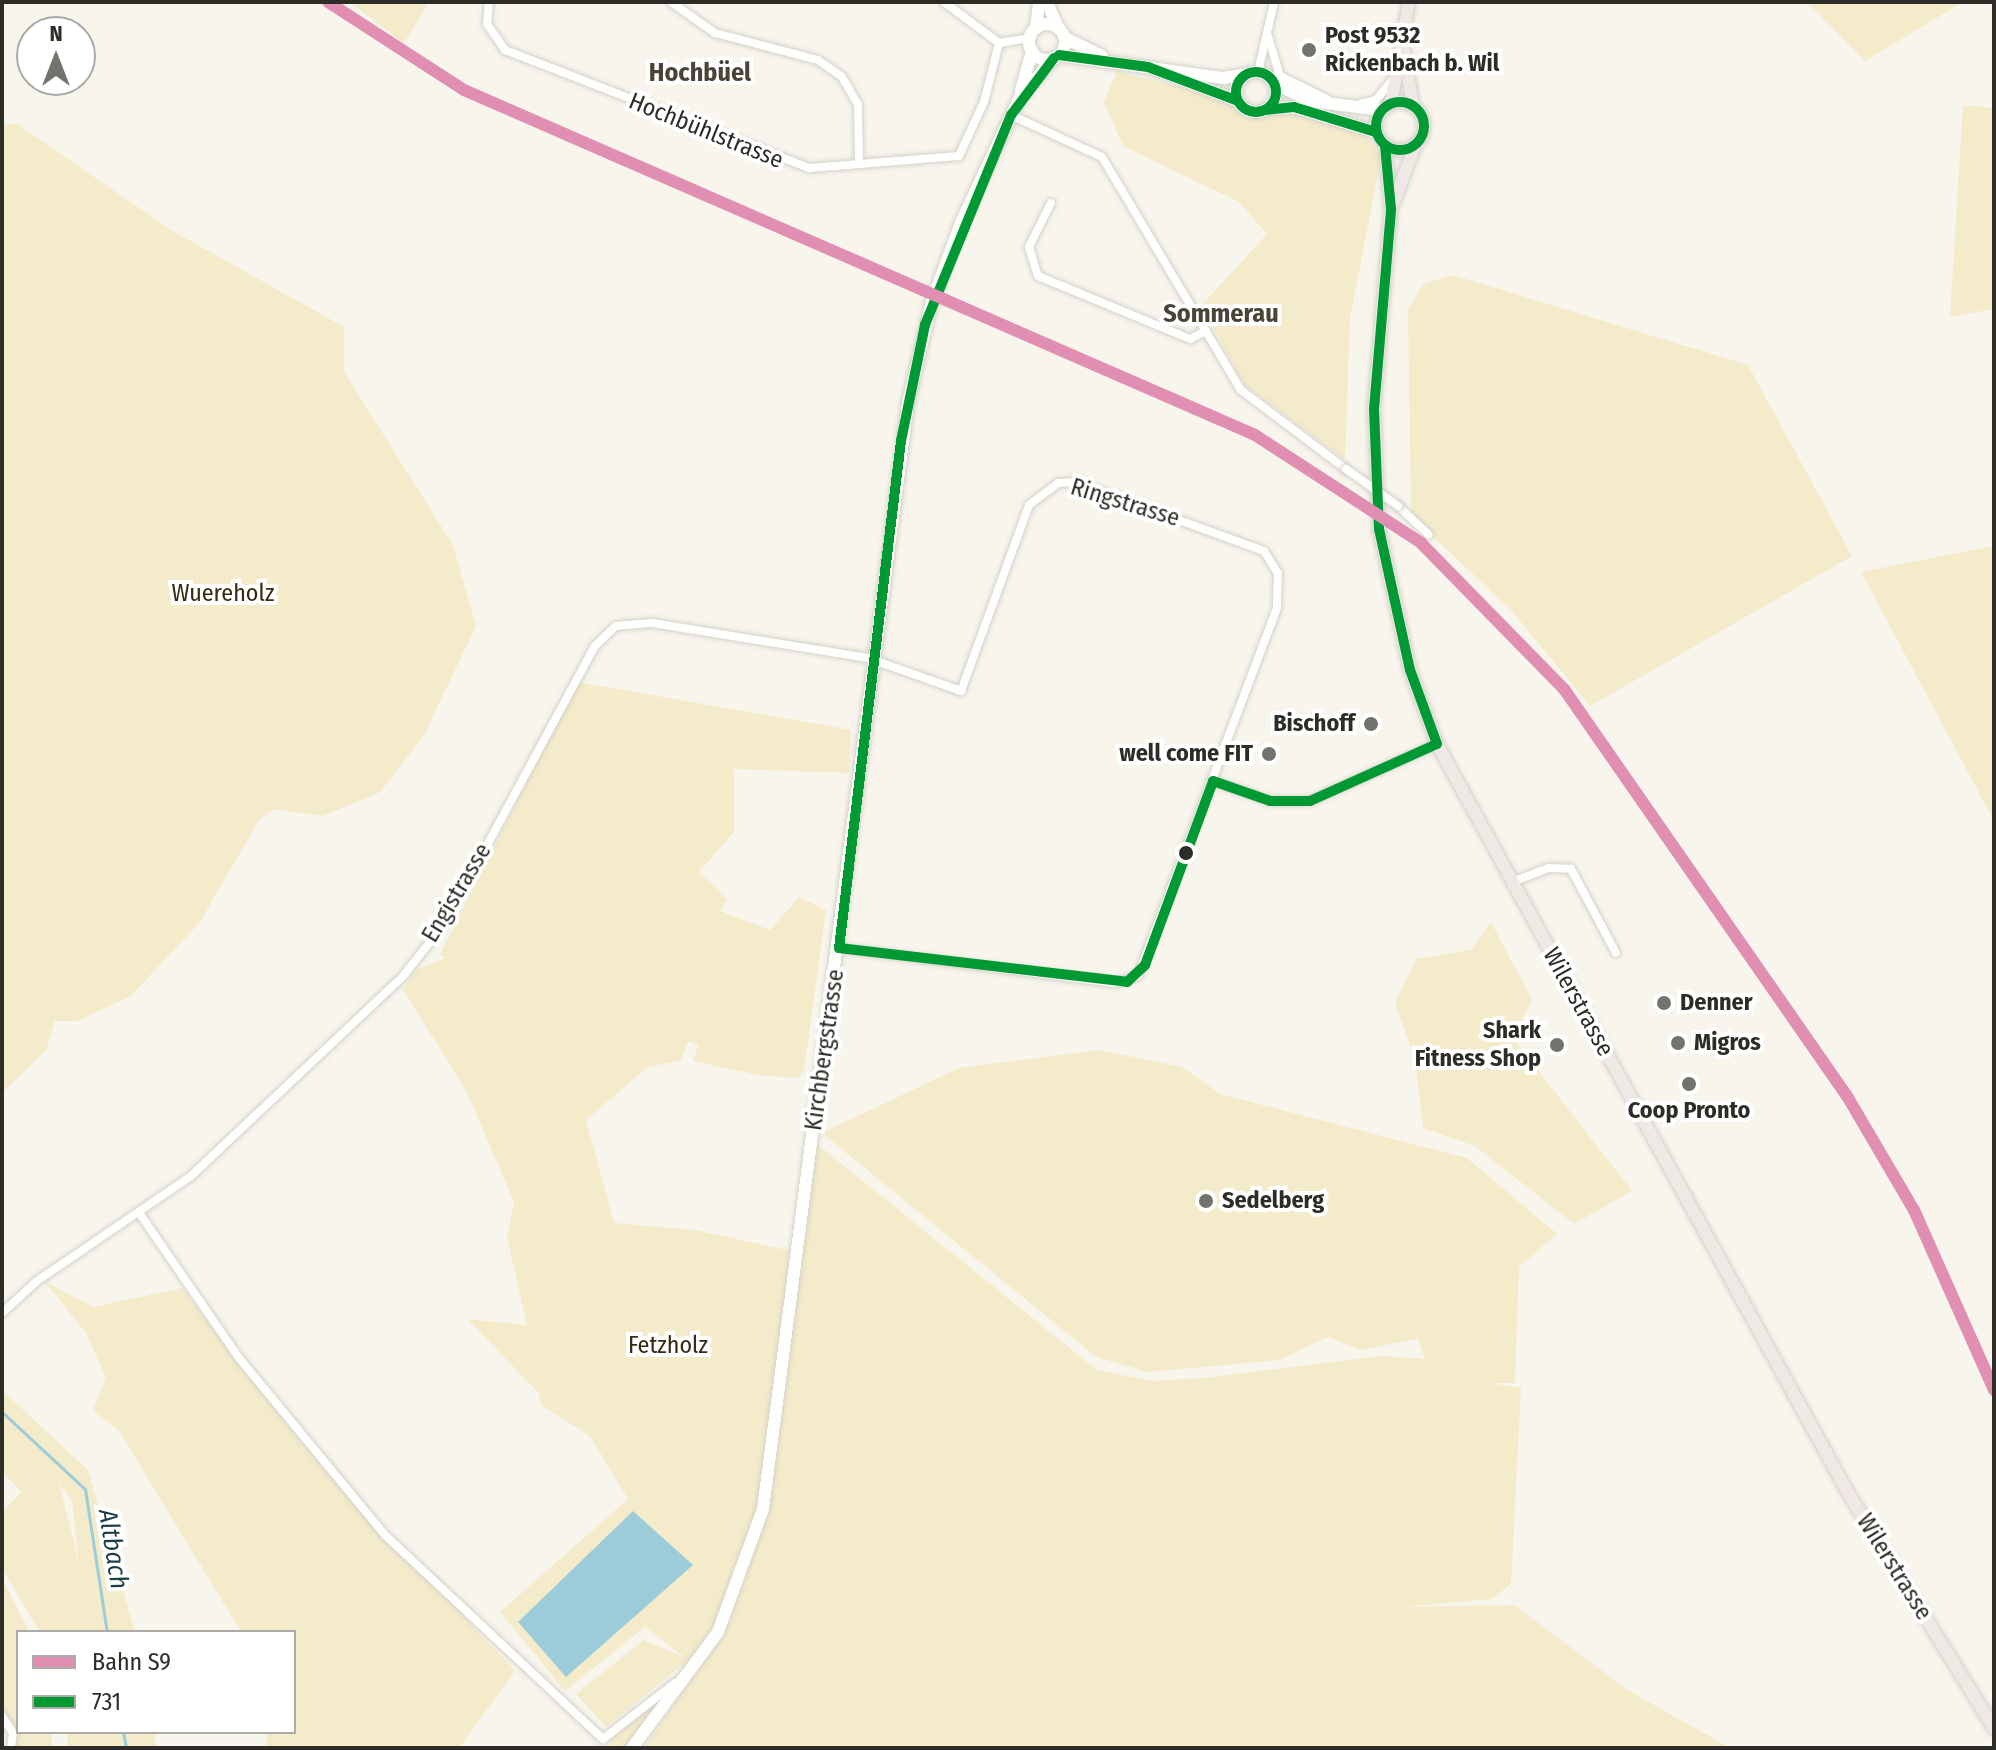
<!DOCTYPE html>
<html>
<head>
<meta charset="utf-8">
<style>
  body { margin:0 }
  #map { position:relative; width:1996px; height:1750px; overflow:hidden; background:#f8f5ed; font-family:"Fira Sans Condensed",sans-serif }
  div>[style] { position:absolute }
  [style*='--x'] { left:calc(var(--x)*1px); top:calc(var(--y)*1px); width:calc(var(--w)*1px); rotate:calc(var(--a)*1deg) }
  .green>* { inset:0; background:#f4ebcb }
  .water>* { inset:0; background:#9cccd9 }
  .stream>* { height:3px; margin:-1.5px; padding:0 1.5px; transform-origin:1.5px; border-radius:1.5px; background:#9cccd9 }
  .roads { filter:drop-shadow(0 0 2px #d3d1ca) drop-shadow(0 0 2px #d3d1ca) }
  .street>* { height:8px; margin:-4px; padding:0 4px; transform-origin:4px; border-radius:4px; background:#fefefc }
  .secondary>* { height:12px; margin:-6px; padding:0 6px; transform-origin:6px; border-radius:6px; background:#fefefc }
  .secondary>.ring { margin:-6px; padding:0; box-sizing:content-box; background:none; border:12px solid #fefefc; border-radius:50% }
  .primary>* { height:12px; margin:-6px; padding:0 6px; transform-origin:6px; border-radius:6px; background:#f0e8e4 }
  .primary>.ring { margin:-6px; padding:0; box-sizing:content-box; background:none; border:12px solid #f0e8e4; border-radius:50% }
  .bridges { filter:drop-shadow(0 0 2px #d3d1ca) drop-shadow(0 0 2px #d3d1ca) }
  .street-bridge>* { height:8px; margin:-4px; padding:0 4px; transform-origin:4px; border-radius:4px; background:#fefefc }
  .bus-1>* { height:10px; margin:-5px; padding:0 5px; transform-origin:5px; border-radius:5px; background:#093 }
  .bus-1>.ring { margin:-5px; padding:0; box-sizing:content-box; background:none; border:10px solid #093; border-radius:50% }
  .rail-1>* { height:12px; margin:-6px; padding:0 6px; transform-origin:6px; border-radius:6px; background:#e08fb2 }
  .dots>* { width:22px; height:22px; translate:-50% -50%; box-sizing:border-box; border:4px solid #fff; border-radius:50% }
  span { translate:-50% -50%; white-space:nowrap; text-align:center; line-height:1.15; -webkit-text-stroke:8px #fff; paint-order:stroke }
  .poi-label { font-size:24px; color:#2d2c26; font-weight:700 }
  .left { translate:0 -50%; text-align:left }
  .right { translate:-100% -50%; text-align:right }
  .street-label { font-size:24px; color:#2d2c26 }
  .park-label { font-size:24px; color:#332c11 }
  .neighbourhood-label { font-size:26px; color:#484538; font-weight:700 }
  .water-label { font-size:26px; color:#1b3d46; font-style:italic }
  .frame { position:absolute; inset:0; border:4px solid #2d2c26; pointer-events:none }
  .legend { position:absolute; left:16px; top:1630px; width:280px; height:104px; box-sizing:border-box; background:#fff; border:2px solid #ababa8; margin:0; padding:10px 14px; list-style:none; font-size:24px; color:#2d2c26 }
  .legend li { display:flex; align-items:center; gap:16px; height:40px }
  .legend b { width:40px; border:2px solid #ababa8 }
  .north { position:absolute; left:16px; top:16px; width:80px; height:80px; box-sizing:border-box; background:#fff; border:2px solid #ababa8; border-radius:50%; rotate:0deg; font-size:22px; font-weight:700; line-height:32px; text-align:center; color:#2d2c26 }
  .north::after { content:''; display:block; margin:auto; width:28px; height:36px; background:#74726c; clip-path:polygon(50% 0,100% 100%,50% 72%,0 100%) }
</style>
</head>
<body>
<div id="map">
  <div class="green">
    <i style="clip-path:polygon(349px 2px,429px 2px,404px 43px)"></i>
    <i style="clip-path:polygon(1807px 2px,1963px 2px,1865px 61px)"></i>
    <i style="clip-path:polygon(1117px 71px,1223px 98px,1250px 116px,1287px 112px,1364px 132px,1381px 159px,1350px 318px,1345px 460px,1245px 385px,1201px 306px,1267px 234px,1239px 202px,1123px 146px,1104px 102px)"></i>
    <i style="clip-path:polygon(1963px 105px,1994px 108px,1994px 309px,1950px 317px)"></i>
    <i style="clip-path:polygon(16px 123px,171px 230px,344px 327px,344px 372px,453px 545px,476px 626px,424px 735px,380px 792px,323px 816px,274px 809px,259px 820px,200px 922px,131px 996px,77px 1021px,55px 1021px,46px 1050px,2px 1093px,2px 126px)"></i>
    <i style="clip-path:polygon(1453px 275px,1748px 365px,1852px 556px,1590px 706px,1511px 610px,1411px 516px,1408px 310px,1423px 284px)"></i>
    <i style="clip-path:polygon(1994px 546px,1994px 821px,1861px 572px)"></i>
    <i style="clip-path:polygon(578px 682px,851px 730px,849px 773px,734px 769px,734px 832px,699px 872px,727px 899px,720px 911px,770px 930px,799px 897px,826px 910px,804px 1071px,797px 1078px,759px 1075px,693px 1061px,698px 1046px,688px 1041px,681px 1060px,648px 1067px,586px 1120px,614px 1223px,695px 1230px,792px 1251px,812px 1140px,1097px 1370px,1151px 1381px,1202px 1378px,1381px 1356px,1425px 1359px,1418px 1339px,1359px 1350px,1328px 1337px,1279px 1360px,1148px 1372px,1096px 1357px,822px 1133px,959px 1068px,1099px 1050px,1182px 1067px,1220px 1094px,1467px 1158px,1557px 1234px,1519px 1267px,1515px 1383px,1490px 1383px,1521px 1388px,1511px 1584px,1492px 1599px,1401px 1607px,1514px 1605px,1626px 1689px,1730px 1748px,644px 1748px,699px 1668px,688px 1660px,606px 1727px,576px 1694px,644px 1640px,685px 1658px,645px 1627px,565px 1691px,500px 1612px,628px 1499px,590px 1436px,541px 1405px,539px 1393px,467px 1319px,527px 1325px,507px 1237px,514px 1202px,466px 1090px,403px 990px,414px 971px,445px 958px,440px 954px)"></i>
    <i style="clip-path:polygon(1491px 922px,1532px 1000px,1513px 1038px,1632px 1191px,1574px 1224px,1475px 1146px,1423px 1128px,1415px 1060px,1395px 1003px,1416px 959px,1471px 950px)"></i>
    <i style="clip-path:polygon(44px 1281px,93px 1307px,182px 1288px,302px 1444px,515px 1671px,459px 1748px,266px 1748px,267px 1732px,294px 1732px,294px 1632px,241px 1632px,120px 1432px,93px 1410px,106px 1378px,86px 1333px)"></i>
    <i style="clip-path:polygon(evenodd,2px 1390px,88px 1470px,135px 1632px,40px 1632px,2px 1568px,2px 1512px,21px 1492px,2px 1471px,2px 1390px,59px 1484px,72px 1500px,79px 1567px,75px 1545px,59px 1484px)"></i>
    <i style="clip-path:polygon(2px 1578px,29px 1632px,18px 1632px,18px 1732px,51px 1732px,52px 1748px,16px 1748px,16px 1733px,2px 1709px)"></i>
    <i style="clip-path:polygon(671px 1688px,626px 1748px,607px 1748px,612px 1739px)"></i>
    <i style="clip-path:polygon(67px 1732px,154px 1732px,156px 1748px,68px 1748px)"></i>
  </div>
  <div class="water">
    <i style="clip-path:polygon(633px 1511px,693px 1565px,566px 1677px,518px 1622px)"></i>
  </div>
  <div class="stream">
    <i style="--x:2;--y:1412;--w:113;--a:42.9"></i>
    <i style="--x:85;--y:1489;--w:145;--a:81.3"></i>
    <i style="--x:123;--y:1732;--w:16;--a:79"></i>
  </div>
  <div class="roads">
    <div class="street">
      <i style="--x:489;--y:2;--w:22;--a:95"></i>
      <i style="--x:487;--y:24;--w:32;--a:55"></i>
      <i style="--x:505;--y:50;--w:327;--a:21.2"></i>
      <i style="--x:810;--y:168;--w:149;--a:-4.6"></i>
      <i style="--x:959;--y:156;--w:60;--a:-65.2"></i>
      <i style="--x:984;--y:102;--w:61;--a:-75.7"></i>
      <i style="--x:999;--y:43;--w:31;--a:-9"></i>
      <i style="--x:671;--y:2;--w:54;--a:35.2"></i>
      <i style="--x:715;--y:33;--w:106;--a:14.7"></i>
      <i style="--x:818;--y:60;--w:29;--a:35"></i>
      <i style="--x:842;--y:77;--w:32;--a:60"></i>
      <i style="--x:858;--y:105;--w:55;--a:89"></i>
      <i style="--x:944;--y:2;--w:69;--a:36.7"></i>
      <i style="--x:1267;--y:33;--w:45;--a:73.2"></i>
      <i style="--x:1280;--y:76;--w:52;--a:26.1"></i>
      <i style="--x:1258;--y:72;--w:72;--a:-77.1"></i>
      <i style="--x:1360;--y:104;--w:16;--a:-14"></i>
      <i style="--x:1376;--y:100;--w:26;--a:-51"></i>
      <i style="--x:1011;--y:115;--w:100;--a:24.8"></i>
      <i style="--x:1102;--y:157;--w:271;--a:59.2"></i>
      <i style="--x:1241;--y:390;--w:131;--a:37"></i>
      <i style="--x:1051;--y:203;--w:49;--a:116.6"></i>
      <i style="--x:1029;--y:247;--w:30;--a:73"></i>
      <i style="--x:1038;--y:276;--w:165;--a:22.5"></i>
      <i style="--x:1190;--y:339;--w:18;--a:-27"></i>
      <i style="--x:1398;--y:506;--w:42;--a:43.1"></i>
      <i style="--x:1213;--y:781;--w:60;--a:19.3"></i>
      <i style="--x:1270;--y:801;--w:40;--a:0"></i>
      <i style="--x:1310;--y:801;--w:139;--a:-24.2"></i>
      <i style="--x:1512;--y:882;--w:39;--a:-21"></i>
      <i style="--x:1548;--y:868;--w:23;--a:2"></i>
      <i style="--x:1571;--y:869;--w:95;--a:61.8"></i>
      <i style="--x:140;--y:1214;--w:175;--a:55.5"></i>
      <i style="--x:239;--y:1358;--w:229;--a:50.5"></i>
      <i style="--x:385;--y:1535;--w:299;--a:43.1"></i>
      <i style="--x:2;--y:1313;--w:47;--a:-42.4"></i>
      <i style="--x:37;--y:1281;--w:186;--a:-34.3"></i>
      <i style="--x:191;--y:1176;--w:293;--a:-43.3"></i>
      <i style="--x:404;--y:975;--w:66;--a:-51.7"></i>
      <i style="--x:445;--y:923;--w:314;--a:-61.6"></i>
      <i style="--x:594;--y:647;--w:30;--a:-44"></i>
      <i style="--x:616;--y:626;--w:36;--a:-5"></i>
      <i style="--x:652;--y:623;--w:219;--a:9.2"></i>
      <i style="--x:868;--y:658;--w:99;--a:19.5"></i>
      <i style="--x:961;--y:691;--w:198;--a:-69.9"></i>
      <i style="--x:1029;--y:505;--w:36;--a:-37"></i>
      <i style="--x:1058;--y:483;--w:17;--a:-3"></i>
      <i style="--x:1075;--y:482;--w:201;--a:20.1"></i>
      <i style="--x:1264;--y:551;--w:26;--a:58"></i>
      <i style="--x:1278;--y:573;--w:35;--a:92"></i>
      <i style="--x:1277;--y:608;--w:393;--a:110.7"></i>
      <i style="--x:1138;--y:976;--w:24;--a:163"></i>
      <i style="--x:1115;--y:983;--w:278;--a:-172.8"></i>
      <i style="--x:2;--y:1716;--w:20;--a:57"></i>
      <i style="--x:13;--y:1733;--w:15;--a:98"></i>
      <i style="--x:603;--y:1739;--w:91;--a:-37.9"></i>
    </div>
    <div class="secondary">
      <i style="--x:1047;--y:2;--w:28;--a:67"></i>
      <i class="ring" style="left:1029px;top:24px;width:24px;height:24px"></i>
      <i style="--x:1036;--y:28;--w:26;--a:-83"></i>
      <i style="--x:1065;--y:38;--w:41;--a:25.9"></i>
      <i style="--x:1059;--y:55;--w:166;--a:8"></i>
      <i style="--x:1223;--y:78;--w:24;--a:-9"></i>
      <i style="--x:1148;--y:67;--w:96;--a:20.7"></i>
      <i class="ring" style="left:1236px;top:72px;width:28px;height:28px"></i>
      <i style="--x:1274;--y:83;--w:39;--a:27"></i>
      <i style="--x:1309;--y:101;--w:74;--a:7"></i>
      <i style="--x:1021;--y:90;--w:41;--a:-74.2"></i>
      <i style="--x:1268;--y:109;--w:26;--a:-4"></i>
      <i style="--x:1294;--y:107;--w:86;--a:17"></i>
      <i style="--x:632;--y:1748;--w:144;--a:-53.4"></i>
      <i style="--x:718;--y:1632;--w:131;--a:-69.9"></i>
      <i style="--x:763;--y:1509;--w:1115;--a:-82.53"></i>
      <i style="--x:908;--y:403;--w:105;--a:-76.8"></i>
      <i style="--x:932;--y:301;--w:86;--a:-69.7"></i>
      <i style="--x:962;--y:220;--w:136;--a:-64.8"></i>
      <i style="--x:1020;--y:97;--w:52;--a:-48.9"></i>
    </div>
    <div class="primary">
      <i style="--x:1404;--y:50;--w:57;--a:80.9"></i>
      <i class="ring" style="left:1376px;top:102px;width:36px;height:36px"></i>
      <i style="--x:1391;--y:103;--w:103;--a:-79.9"></i>
      <i style="--x:1385;--y:146;--w:63;--a:84.6"></i>
      <i style="--x:1391;--y:209;--w:201;--a:94.9"></i>
      <i style="--x:1374;--y:409;--w:120;--a:87.6"></i>
      <i style="--x:1379;--y:529;--w:144;--a:77.6"></i>
      <i style="--x:1410;--y:670;--w:79;--a:70"></i>
      <i style="--x:1437;--y:744;--w:852;--a:61.24"></i>
      <i style="--x:1847;--y:1491;--w:279;--a:58.2"></i>
      <i style="--x:1392;--y:207;--w:65;--a:-69.3"></i>
    </div>
  </div>
  <div class="bridges">
    <div class="street-bridge">
      <i style="--x:1346;--y:469;--w:64;--a:35.4"></i>
    </div>
  </div>
  <div class="bus-1">
    <i style="--x:1059;--y:55;--w:90;--a:7.7"></i>
    <i style="--x:1148;--y:67;--w:96;--a:20.7"></i>
    <i style="--x:1054;--y:58;--w:71;--a:127"></i>
    <i style="--x:1011;--y:115;--w:227;--a:112.3"></i>
    <i style="--x:925;--y:325;--w:118;--a:101.7"></i>
    <i style="--x:901;--y:441;--w:511;--a:96.97"></i>
    <i style="--x:839;--y:948;--w:290;--a:6.7"></i>
    <i style="--x:1127;--y:982;--w:25;--a:-43"></i>
    <i style="--x:1145;--y:965;--w:196;--a:-69.7"></i>
    <i style="--x:1213;--y:781;--w:60;--a:19.3"></i>
    <i style="--x:1270;--y:801;--w:40;--a:0"></i>
    <i style="--x:1310;--y:801;--w:139;--a:-24.2"></i>
    <i style="--x:1437;--y:744;--w:79;--a:-110"></i>
    <i style="--x:1410;--y:670;--w:144;--a:-102.4"></i>
    <i style="--x:1379;--y:529;--w:120;--a:-92.4"></i>
    <i style="--x:1374;--y:409;--w:201;--a:-85.1"></i>
    <i style="--x:1391;--y:209;--w:63;--a:-95.4"></i>
    <i class="ring" style="left:1236px;top:72px;width:30px;height:30px"></i>
    <i class="ring" style="left:1376px;top:102px;width:38px;height:38px"></i>
    <i style="--x:1265;--y:110;--w:29;--a:-6"></i>
    <i style="--x:1294;--y:107;--w:86;--a:17"></i>
  </div>
  <div class="rail-1">
    <i style="--x:328;--y:2;--w:162;--a:32.9"></i>
    <i style="--x:464;--y:90;--w:863;--a:23.56"></i>
    <i style="--x:1255;--y:435;--w:197;--a:33"></i>
    <i style="--x:1420;--y:542;--w:206;--a:45.6"></i>
    <i style="--x:1564;--y:689;--w:496;--a:55.2"></i>
    <i style="--x:1847;--y:1096;--w:132;--a:59.6"></i>
    <i style="--x:1914;--y:1210;--w:197;--a:66"></i>
  </div>
  <div class="dots">
    <i style="left:1309px;top:50px;background:#74726c"></i>
    <i style="left:1371px;top:724px;background:#74726c"></i>
    <i style="left:1269px;top:754px;background:#74726c"></i>
    <i style="left:1186px;top:853px;background:#2d2c26"></i>
    <i style="left:1664px;top:1003px;background:#74726c"></i>
    <i style="left:1678px;top:1043px;background:#74726c"></i>
    <i style="left:1557px;top:1045px;background:#74726c"></i>
    <i style="left:1689px;top:1084px;background:#74726c"></i>
    <i style="left:1206px;top:1201px;background:#74726c"></i>
  </div>
  <div class="poi-label">
    <span class="left" style="left:1325px;top:50px">Post 9532<br>Rickenbach b. Wil</span>
    <span class="right" style="left:1355px;top:724px">Bischoff</span>
    <span class="right" style="left:1253px;top:754px">well come FIT</span>
    <span class="left" style="left:1680px;top:1003px">Denner</span>
    <span class="right" style="left:1541px;top:1045px">Shark<br>Fitness Shop</span>
    <span class="left" style="left:1694px;top:1043px">Migros</span>
    <span style="left:1689px;top:1111px">Coop Pronto</span>
    <span class="left" style="left:1222px;top:1201px">Sedelberg</span>
  </div>
  <div class="street-label">
    <span style="left:706px;top:131px;rotate:22deg">Hochbühlstrasse</span>
    <span style="left:1125px;top:503px;rotate:17deg">Ringstrasse</span>
    <span style="left:457px;top:893px;rotate:-59deg">Engistrasse</span>
    <span style="left:1578px;top:1002px;rotate:61deg">Wilerstrasse</span>
    <span style="left:825px;top:1050px;rotate:-82deg">Kirchbergstrasse</span>
    <span style="left:1894px;top:1567px;rotate:58deg">Wilerstrasse</span>
  </div>
  <div class="park-label">
    <span style="left:223px;top:594px">Wuereholz</span>
    <span style="left:668px;top:1346px">Fetzholz</span>
  </div>
  <div class="neighbourhood-label">
    <span style="left:700px;top:73px">Hochbüel</span>
    <span style="left:1221px;top:314px">Sommerau</span>
  </div>
  <div class="water-label">
    <span style="left:113px;top:1549px;rotate:81deg">Altbach</span>
  </div>
  <div class="frame"></div>
  <ul class="legend">
  <li><b style="height:10px;background:#e08fb2"></b>Bahn S9</li>
  <li><b style="height:10px;background:#093"></b>731</li>
  </ul>
  <div class="north">N</div>
</div>
</body>
</html>
